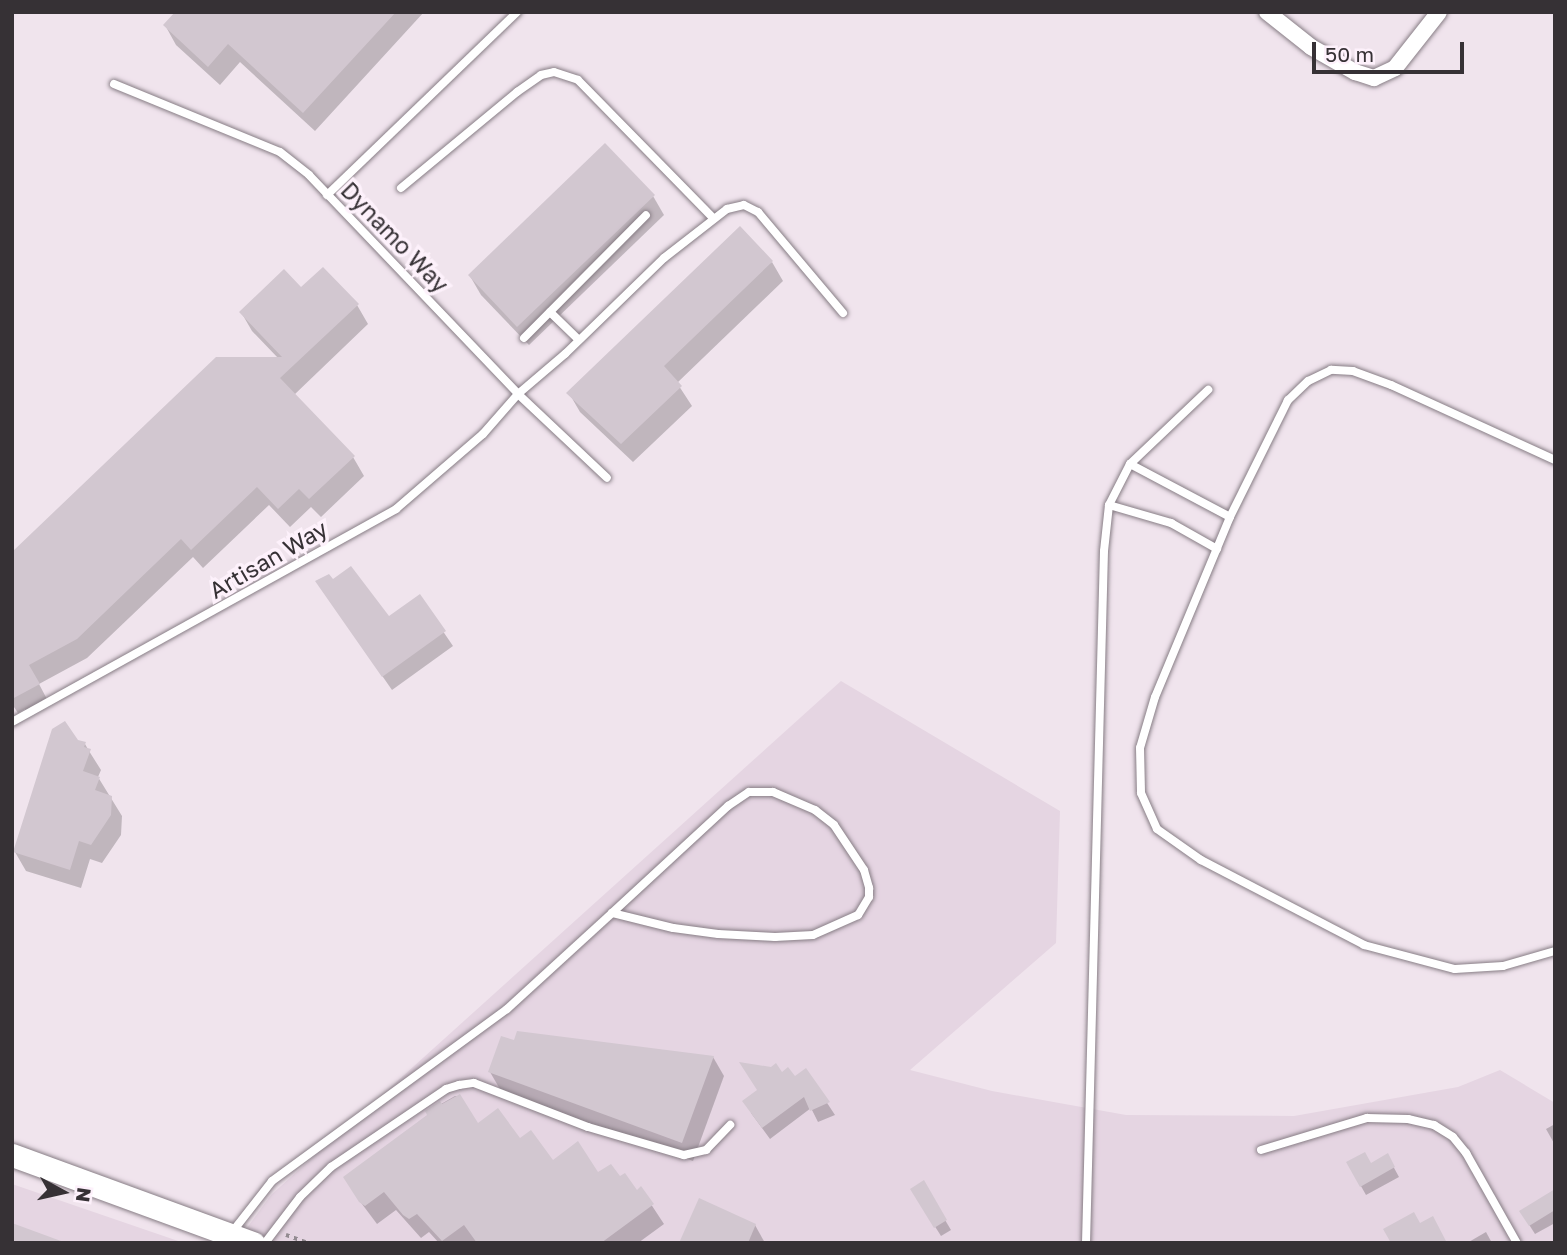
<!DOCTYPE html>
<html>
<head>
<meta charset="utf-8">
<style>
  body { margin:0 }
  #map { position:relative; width:1567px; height:1255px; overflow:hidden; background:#f0e4ed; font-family:"Golos Text",sans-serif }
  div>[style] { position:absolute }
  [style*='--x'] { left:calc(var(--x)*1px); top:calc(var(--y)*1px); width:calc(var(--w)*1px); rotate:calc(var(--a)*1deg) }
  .built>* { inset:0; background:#e5d5e2 }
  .shadow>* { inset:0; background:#0003 }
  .building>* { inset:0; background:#d2c7d0 }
  .path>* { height:3.5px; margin-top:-1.75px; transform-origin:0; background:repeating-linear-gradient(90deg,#938b91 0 3.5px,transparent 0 8.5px) }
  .roads { filter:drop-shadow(0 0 2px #877d85) drop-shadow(0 0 2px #877d85) }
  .service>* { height:8px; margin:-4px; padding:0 4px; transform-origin:4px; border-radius:4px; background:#fff }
  .minor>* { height:16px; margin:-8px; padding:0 8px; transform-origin:8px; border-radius:8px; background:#fff }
  .secondary>* { height:23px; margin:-11.5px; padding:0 11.5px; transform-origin:11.5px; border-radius:11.5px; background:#fff }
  span { translate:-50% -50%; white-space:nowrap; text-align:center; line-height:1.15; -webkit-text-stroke:7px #fdf1fb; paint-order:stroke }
  .street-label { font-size:23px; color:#363135 }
  .frame { position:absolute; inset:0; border:14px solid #363135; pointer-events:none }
  .north { position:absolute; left:28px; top:1157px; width:70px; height:70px; -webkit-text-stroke:5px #fdf1fb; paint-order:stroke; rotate:98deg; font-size:19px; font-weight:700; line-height:28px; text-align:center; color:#363135 }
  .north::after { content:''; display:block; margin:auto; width:24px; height:32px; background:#363135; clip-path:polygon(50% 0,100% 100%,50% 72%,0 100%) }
  .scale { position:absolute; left:1312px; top:42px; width:152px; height:32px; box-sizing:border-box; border:4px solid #363135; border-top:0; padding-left:9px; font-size:21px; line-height:24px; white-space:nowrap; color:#363135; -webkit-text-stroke:5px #fdf1fb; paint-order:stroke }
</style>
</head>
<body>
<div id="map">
  <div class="built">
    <i style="clip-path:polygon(841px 681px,1060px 811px,1056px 943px,910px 1070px,992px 1091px,1126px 1115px,1294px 1116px,1458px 1087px,1500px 1070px,1555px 1103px,1555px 1243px,236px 1243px,271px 1195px)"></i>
    <i style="clip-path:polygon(12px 1184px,184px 1243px,12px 1243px)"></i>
  </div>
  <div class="shadow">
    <i style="clip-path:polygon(177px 12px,424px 12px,315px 131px,240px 62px,220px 85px,176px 45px,165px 25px)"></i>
    <i style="clip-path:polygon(653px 196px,664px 215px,529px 345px,481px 295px,470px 276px)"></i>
    <i style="clip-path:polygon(772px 262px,783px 281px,677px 383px,692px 406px,633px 462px,580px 412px,569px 393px)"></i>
    <i style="clip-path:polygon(301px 290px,357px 305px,368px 324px,294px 395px,353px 457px,364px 476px,321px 517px,311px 507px,290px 527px,269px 505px,203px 568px,193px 557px,87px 658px,39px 684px,49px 703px,28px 715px,25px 709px,18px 713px,12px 704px,12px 555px,278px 358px,252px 331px,241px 312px)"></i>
    <i style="clip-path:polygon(317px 582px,388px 619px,419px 596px,453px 646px,392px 690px)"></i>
    <i style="clip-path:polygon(77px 741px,85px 744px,89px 751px,101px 770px,98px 777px,122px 816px,121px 835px,102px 863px,90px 859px,81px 888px,26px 871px,15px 852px)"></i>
    <i style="clip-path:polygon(515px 1043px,713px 1057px,724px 1076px,693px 1161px,501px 1091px,490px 1072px)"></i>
    <i style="clip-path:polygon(806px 1071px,835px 1115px,818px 1122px,811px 1108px,770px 1139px,751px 1113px,782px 1074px,795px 1079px)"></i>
    <i style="clip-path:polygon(455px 1096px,459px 1096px,478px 1125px,520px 1140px,552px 1162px,620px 1179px,637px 1192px,641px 1189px,664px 1224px,638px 1243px,439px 1243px,429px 1232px,421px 1238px,396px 1210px,377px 1224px,356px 1196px,429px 1115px,427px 1112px)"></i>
    <i style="clip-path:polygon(1555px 1124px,1555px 1145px,1546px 1129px)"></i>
    <i style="clip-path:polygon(1387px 1155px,1399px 1177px,1366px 1195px,1348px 1163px,1370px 1165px)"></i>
    <i style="clip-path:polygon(923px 1183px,951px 1230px,941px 1236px,912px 1190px)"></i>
    <i style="clip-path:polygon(1555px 1191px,1555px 1223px,1535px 1234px,1521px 1212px)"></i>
    <i style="clip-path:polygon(755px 1225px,765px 1243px,681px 1243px)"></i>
    <i style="clip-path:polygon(1486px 1232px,1492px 1243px,1467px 1243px)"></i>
  </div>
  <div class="building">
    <i style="clip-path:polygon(175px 12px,396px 12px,303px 113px,228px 44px,208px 67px,163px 25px)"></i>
    <i style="clip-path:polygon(605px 143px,655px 195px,517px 327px,468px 275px)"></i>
    <i style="clip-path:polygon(740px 226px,773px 261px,664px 366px,682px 386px,621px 444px,566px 393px)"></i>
    <i style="clip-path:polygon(323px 267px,359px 304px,280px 378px,355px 456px,309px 499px,299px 489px,278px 509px,257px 487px,191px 550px,181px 539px,77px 639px,29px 665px,40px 684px,12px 699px,12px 552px,216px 357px,282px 357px,239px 312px,284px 269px,301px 287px)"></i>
    <i style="clip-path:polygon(351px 566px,389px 616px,420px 594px,446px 631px,382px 677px,315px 581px,329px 574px,333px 579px)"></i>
    <i style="clip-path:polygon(65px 721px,78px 740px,86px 742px,84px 747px,91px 749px,83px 771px,100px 777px,95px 790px,112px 796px,111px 815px,91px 845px,79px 841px,70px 870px,13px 852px,52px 729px)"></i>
    <i style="clip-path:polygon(517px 1031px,714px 1056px,682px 1143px,488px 1072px,501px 1036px,514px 1040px)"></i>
    <i style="clip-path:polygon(739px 1062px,771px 1067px,776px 1063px,782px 1072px,788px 1067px,795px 1076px,806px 1068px,830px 1102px,810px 1111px,804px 1097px,762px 1128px,742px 1101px,757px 1090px)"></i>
    <i style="clip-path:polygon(460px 1094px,478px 1123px,498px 1108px,520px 1138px,531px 1130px,553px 1160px,578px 1141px,598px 1172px,611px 1164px,620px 1176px,625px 1173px,637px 1190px,641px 1186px,654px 1204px,601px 1243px,477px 1243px,464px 1225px,442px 1241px,417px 1214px,409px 1219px,403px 1215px,384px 1192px,365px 1206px,359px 1202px,343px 1177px,427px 1115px,425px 1111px,440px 1101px,442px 1104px)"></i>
    <i style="clip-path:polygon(1365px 1152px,1371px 1163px,1388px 1153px,1395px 1167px,1360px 1187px,1346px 1162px)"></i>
    <i style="clip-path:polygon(924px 1180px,947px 1220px,934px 1228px,910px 1189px)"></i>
    <i style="clip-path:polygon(1555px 1189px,1555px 1210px,1529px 1226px,1519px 1211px)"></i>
    <i style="clip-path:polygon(699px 1198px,756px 1224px,748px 1243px,679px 1243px)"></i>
    <i style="clip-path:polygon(1414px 1212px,1420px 1223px,1433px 1216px,1447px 1243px,1391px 1243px,1383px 1229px)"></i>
    <i style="clip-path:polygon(12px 1223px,61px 1241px,61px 1243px,12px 1243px)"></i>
  </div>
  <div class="path">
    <i style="--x:286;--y:1235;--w:23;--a:20"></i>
  </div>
  <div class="roads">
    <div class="service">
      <i style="--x:114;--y:84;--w:179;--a:22.3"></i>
      <i style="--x:280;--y:152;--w:37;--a:38"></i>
      <i style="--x:309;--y:175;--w:303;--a:46.3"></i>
      <i style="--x:518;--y:394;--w:122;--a:43.3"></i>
      <i style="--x:401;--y:188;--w:151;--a:-39.6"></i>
      <i style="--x:517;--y:92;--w:29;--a:-35"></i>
      <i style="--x:541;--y:75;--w:13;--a:-13"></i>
      <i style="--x:554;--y:72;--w:25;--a:18"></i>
      <i style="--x:578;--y:80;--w:194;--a:45.6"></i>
      <i style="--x:327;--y:195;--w:264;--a:-43.9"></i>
      <i style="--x:550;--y:312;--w:40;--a:44"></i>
      <i style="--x:524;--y:338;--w:173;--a:-45.2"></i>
      <i style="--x:1555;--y:460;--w:180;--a:-155.4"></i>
      <i style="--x:1391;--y:385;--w:40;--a:-159.8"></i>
      <i style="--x:1353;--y:371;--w:22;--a:-177"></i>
      <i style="--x:1331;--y:370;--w:25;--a:154"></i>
      <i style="--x:1308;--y:381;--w:28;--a:136"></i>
      <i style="--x:1288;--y:400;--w:131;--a:116.4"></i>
      <i style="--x:1230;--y:517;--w:195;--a:112.6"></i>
      <i style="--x:1155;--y:697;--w:53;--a:106.4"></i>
      <i style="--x:1140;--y:748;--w:45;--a:88.7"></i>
      <i style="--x:1141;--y:793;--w:39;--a:66"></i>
      <i style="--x:1157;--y:829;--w:54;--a:35.2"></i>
      <i style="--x:1201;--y:860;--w:184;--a:27.5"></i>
      <i style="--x:1364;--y:945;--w:94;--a:14.8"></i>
      <i style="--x:1455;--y:969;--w:48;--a:-3.6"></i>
      <i style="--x:1503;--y:966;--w:54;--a:-16.1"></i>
      <i style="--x:1130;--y:464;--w:113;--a:27.9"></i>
      <i style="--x:1109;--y:505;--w:65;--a:16.2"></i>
      <i style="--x:1171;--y:523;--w:53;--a:29.5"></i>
      <i style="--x:12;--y:722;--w:439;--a:-29"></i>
      <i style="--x:396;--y:509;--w:115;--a:-40.8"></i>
      <i style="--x:483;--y:434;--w:53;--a:-48.8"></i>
      <i style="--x:518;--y:394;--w:62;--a:-40.4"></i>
      <i style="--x:565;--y:354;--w:138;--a:-44.1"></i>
      <i style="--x:664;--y:258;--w:80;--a:-37.9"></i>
      <i style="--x:727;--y:209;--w:17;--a:-13"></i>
      <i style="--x:744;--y:205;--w:16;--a:27"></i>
      <i style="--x:758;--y:212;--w:132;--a:49.9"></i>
      <i style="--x:1261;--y:1150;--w:111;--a:-16.8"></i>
      <i style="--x:1367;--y:1118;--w:41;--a:1.4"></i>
      <i style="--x:1408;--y:1119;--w:27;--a:13"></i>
      <i style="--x:1434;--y:1125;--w:22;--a:32"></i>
      <i style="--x:1453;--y:1137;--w:21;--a:51"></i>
      <i style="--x:1466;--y:1153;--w:103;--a:60.5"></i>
      <i style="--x:233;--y:1231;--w:63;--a:-52"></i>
      <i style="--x:272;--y:1181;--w:291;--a:-36.2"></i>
      <i style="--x:507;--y:1009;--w:142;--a:-42.4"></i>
      <i style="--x:612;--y:913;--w:158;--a:-42.7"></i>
      <i style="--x:728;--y:806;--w:25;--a:-34"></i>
      <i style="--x:749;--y:792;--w:24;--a:0"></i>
      <i style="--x:773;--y:792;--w:46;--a:23.2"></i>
      <i style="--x:815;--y:810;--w:24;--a:38"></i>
      <i style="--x:834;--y:825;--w:54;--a:56.3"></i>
      <i style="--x:864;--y:870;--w:19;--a:74"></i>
      <i style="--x:869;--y:888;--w:9;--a:90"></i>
      <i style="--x:869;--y:897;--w:21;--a:121"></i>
      <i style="--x:858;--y:915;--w:49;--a:156"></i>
      <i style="--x:813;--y:935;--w:38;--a:177"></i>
      <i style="--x:775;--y:937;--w:57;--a:-177"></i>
      <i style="--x:718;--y:934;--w:45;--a:-172.4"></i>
      <i style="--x:673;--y:928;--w:63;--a:-166.2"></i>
      <i style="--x:265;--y:1243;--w:58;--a:-52.7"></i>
      <i style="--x:300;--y:1197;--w:43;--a:-44.1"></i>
      <i style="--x:331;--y:1167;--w:139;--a:-34.1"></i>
      <i style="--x:446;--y:1089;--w:14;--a:-17"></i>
      <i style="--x:459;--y:1085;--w:15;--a:-8"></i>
      <i style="--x:474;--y:1083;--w:122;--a:21.1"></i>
      <i style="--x:588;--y:1127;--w:100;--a:16.3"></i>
      <i style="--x:684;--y:1155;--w:23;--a:-13"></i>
      <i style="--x:706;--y:1150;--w:35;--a:-46"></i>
      <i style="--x:1086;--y:1243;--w:692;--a:-88.51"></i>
      <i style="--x:1104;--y:551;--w:46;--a:-83.8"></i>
      <i style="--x:1109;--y:505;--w:46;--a:-62.9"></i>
      <i style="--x:1130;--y:464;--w:108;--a:-43.5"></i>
    </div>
    <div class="minor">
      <i style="--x:1267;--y:12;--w:56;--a:38.5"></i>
      <i style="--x:1311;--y:47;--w:51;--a:29.6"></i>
      <i style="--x:1355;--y:72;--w:20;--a:18"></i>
      <i style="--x:1374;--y:78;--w:23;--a:-25"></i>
      <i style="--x:1395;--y:68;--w:71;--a:-51.8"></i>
    </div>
    <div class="secondary">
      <i style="--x:12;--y:1155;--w:257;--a:20.1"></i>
    </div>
  </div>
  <div class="street-label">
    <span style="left:395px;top:237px;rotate:46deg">Dynamo Way</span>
    <span style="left:268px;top:559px;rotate:-30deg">Artisan Way</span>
  </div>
  <div class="frame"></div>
  <div class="north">N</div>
  <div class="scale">50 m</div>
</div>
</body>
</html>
